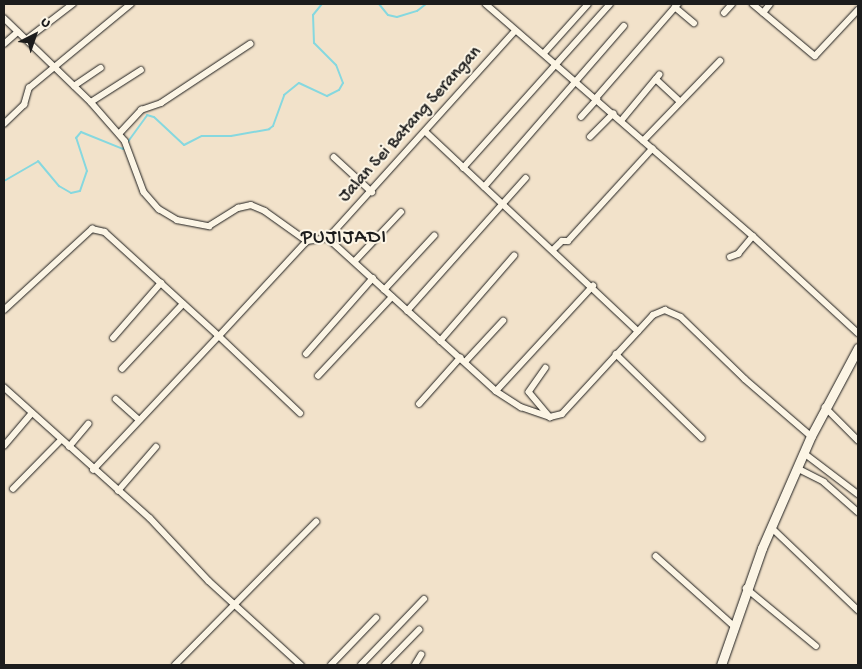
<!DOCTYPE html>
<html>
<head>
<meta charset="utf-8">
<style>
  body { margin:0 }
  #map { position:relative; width:862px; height:669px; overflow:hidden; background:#f2e2ca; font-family:"Gochi Hand",sans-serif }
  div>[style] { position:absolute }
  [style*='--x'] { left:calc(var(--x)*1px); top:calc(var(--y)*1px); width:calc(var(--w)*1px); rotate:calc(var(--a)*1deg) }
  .stream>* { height:2px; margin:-1px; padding:0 1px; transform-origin:1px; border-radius:1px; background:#86d8df }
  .roads { filter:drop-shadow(0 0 1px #1c1c1c) drop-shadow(0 0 1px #1c1c1c) }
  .minor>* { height:5.5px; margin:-2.75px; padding:0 2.75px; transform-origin:2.75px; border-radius:2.75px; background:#fcf5e5 }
  .primary>* { height:9px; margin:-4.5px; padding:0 4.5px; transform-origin:4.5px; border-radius:4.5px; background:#fcf5e5 }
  span { translate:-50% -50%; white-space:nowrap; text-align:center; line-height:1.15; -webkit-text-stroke:4px #fcf5e5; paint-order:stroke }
  .street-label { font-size:18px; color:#1c1c1c }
  .quarter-label { font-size:20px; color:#1c1c1c; letter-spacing:1px }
  .frame { position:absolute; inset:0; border:5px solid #1c1c1c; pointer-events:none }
  .north { position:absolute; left:10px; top:10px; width:50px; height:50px; -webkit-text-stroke:4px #fcf5e5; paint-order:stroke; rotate:41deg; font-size:14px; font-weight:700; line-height:20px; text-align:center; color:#1c1c1c }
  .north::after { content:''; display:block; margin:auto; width:18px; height:22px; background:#1c1c1c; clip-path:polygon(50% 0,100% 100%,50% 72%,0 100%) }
</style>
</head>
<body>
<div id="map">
  <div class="stream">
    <i style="--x:379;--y:4;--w:14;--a:51"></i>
    <i style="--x:388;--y:15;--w:9;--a:13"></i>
    <i style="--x:397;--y:17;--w:21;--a:-17"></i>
    <i style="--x:417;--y:11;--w:11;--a:-38"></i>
    <i style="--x:127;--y:143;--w:34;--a:-54"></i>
    <i style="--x:147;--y:115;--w:7;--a:16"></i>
    <i style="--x:154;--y:117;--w:41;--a:43"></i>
    <i style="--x:184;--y:145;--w:20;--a:-27"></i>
    <i style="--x:202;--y:136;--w:29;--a:0"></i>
    <i style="--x:231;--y:136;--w:39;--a:-10"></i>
    <i style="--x:269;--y:129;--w:5;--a:-37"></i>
    <i style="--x:273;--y:126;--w:33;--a:-70"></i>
    <i style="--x:284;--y:95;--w:19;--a:-39"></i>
    <i style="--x:299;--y:83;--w:31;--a:25"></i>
    <i style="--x:327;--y:96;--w:13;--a:-27"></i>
    <i style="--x:339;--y:90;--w:8;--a:-60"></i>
    <i style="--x:343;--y:83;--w:19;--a:-111"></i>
    <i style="--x:336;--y:65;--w:31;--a:-135"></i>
    <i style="--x:314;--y:43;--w:28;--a:-92"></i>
    <i style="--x:313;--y:15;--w:14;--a:-51"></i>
    <i style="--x:4;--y:181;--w:39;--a:-30"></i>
    <i style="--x:38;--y:161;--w:33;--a:50"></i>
    <i style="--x:59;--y:186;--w:14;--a:30"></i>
    <i style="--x:71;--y:193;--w:9;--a:-13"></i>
    <i style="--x:80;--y:191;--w:21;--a:-71"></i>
    <i style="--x:87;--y:171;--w:35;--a:-108"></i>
    <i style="--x:76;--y:138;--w:8;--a:-50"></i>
    <i style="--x:81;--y:132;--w:45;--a:22"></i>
    <i style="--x:123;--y:149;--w:2;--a:-63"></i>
  </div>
  <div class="roads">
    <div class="minor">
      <i style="--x:486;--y:4;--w:354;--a:41"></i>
      <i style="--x:753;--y:236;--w:143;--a:42.7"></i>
      <i style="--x:753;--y:4;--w:81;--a:40"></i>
      <i style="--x:815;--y:56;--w:63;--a:-46.9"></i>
      <i style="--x:675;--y:7;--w:25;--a:40"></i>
      <i style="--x:724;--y:13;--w:12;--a:-48"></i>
      <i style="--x:763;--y:13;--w:11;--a:-52"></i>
      <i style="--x:4;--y:18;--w:121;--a:44"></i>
      <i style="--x:91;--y:102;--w:52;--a:48.9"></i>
      <i style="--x:125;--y:141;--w:54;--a:69.6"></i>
      <i style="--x:144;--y:192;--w:23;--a:49"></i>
      <i style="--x:159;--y:209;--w:21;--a:31"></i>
      <i style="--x:177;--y:220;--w:33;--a:11"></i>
      <i style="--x:209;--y:226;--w:34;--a:-32"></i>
      <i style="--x:238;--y:208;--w:13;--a:-13"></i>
      <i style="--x:251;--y:205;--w:15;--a:23"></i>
      <i style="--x:265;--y:211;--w:52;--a:35.5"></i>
      <i style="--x:26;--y:40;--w:59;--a:-37.5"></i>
      <i style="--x:4;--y:44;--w:18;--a:-41"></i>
      <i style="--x:545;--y:52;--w:64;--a:-48.1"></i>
      <i style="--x:656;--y:79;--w:33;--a:43"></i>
      <i style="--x:74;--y:86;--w:32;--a:-34"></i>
      <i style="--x:596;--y:98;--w:125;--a:-48.9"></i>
      <i style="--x:91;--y:102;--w:59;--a:-32.6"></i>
      <i style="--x:581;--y:117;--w:24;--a:-48"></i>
      <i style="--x:621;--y:121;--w:60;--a:-50.4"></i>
      <i style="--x:4;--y:124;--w:28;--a:-44"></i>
      <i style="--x:24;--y:105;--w:18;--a:-74"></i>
      <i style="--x:29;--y:88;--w:132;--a:-39.5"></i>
      <i style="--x:426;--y:132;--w:291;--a:43.2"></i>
      <i style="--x:119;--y:134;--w:33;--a:-47"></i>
      <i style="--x:141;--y:110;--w:21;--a:-19"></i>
      <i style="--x:161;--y:103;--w:107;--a:-33.5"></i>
      <i style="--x:590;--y:137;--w:33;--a:-45"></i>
      <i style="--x:643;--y:141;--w:111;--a:-46.1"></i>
      <i style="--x:334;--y:157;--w:52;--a:42.6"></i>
      <i style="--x:463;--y:168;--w:220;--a:-48.1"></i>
      <i style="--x:484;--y:187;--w:213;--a:-49"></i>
      <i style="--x:328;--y:238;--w:279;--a:-47.9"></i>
      <i style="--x:554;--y:249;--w:11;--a:-45"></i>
      <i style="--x:562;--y:241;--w:6;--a:0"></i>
      <i style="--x:568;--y:241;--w:125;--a:-47.6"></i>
      <i style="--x:730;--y:257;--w:9;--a:-21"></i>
      <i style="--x:738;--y:254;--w:23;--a:-50"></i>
      <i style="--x:355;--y:261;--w:67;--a:-46.8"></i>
      <i style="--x:384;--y:290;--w:74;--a:-47.2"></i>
      <i style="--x:4;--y:310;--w:120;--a:-42.6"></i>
      <i style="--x:92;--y:229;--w:13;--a:13"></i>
      <i style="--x:105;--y:232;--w:76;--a:42.3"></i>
      <i style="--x:407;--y:311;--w:178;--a:-48.2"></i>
      <i style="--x:113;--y:338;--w:73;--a:-48.9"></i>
      <i style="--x:161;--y:283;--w:79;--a:42.4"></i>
      <i style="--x:219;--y:336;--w:129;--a:-47.2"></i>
      <i style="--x:307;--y:241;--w:21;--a:-8"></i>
      <i style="--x:328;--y:238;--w:227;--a:42.3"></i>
      <i style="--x:496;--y:391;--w:30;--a:33"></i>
      <i style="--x:521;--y:407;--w:31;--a:19"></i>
      <i style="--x:550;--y:417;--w:12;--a:-14"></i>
      <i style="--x:562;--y:414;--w:134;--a:-47.4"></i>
      <i style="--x:653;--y:315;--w:13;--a:-23"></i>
      <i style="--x:665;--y:310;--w:17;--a:24"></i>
      <i style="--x:681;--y:317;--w:89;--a:44.1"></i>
      <i style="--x:745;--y:379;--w:87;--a:40.8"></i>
      <i style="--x:440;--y:341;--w:113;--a:-49"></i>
      <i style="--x:306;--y:354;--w:101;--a:-48.6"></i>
      <i style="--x:616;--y:354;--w:120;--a:44.3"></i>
      <i style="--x:465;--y:362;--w:56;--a:-47.2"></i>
      <i style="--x:546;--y:368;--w:29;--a:125"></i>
      <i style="--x:529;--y:392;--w:33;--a:50"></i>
      <i style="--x:122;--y:369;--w:89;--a:-46.8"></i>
      <i style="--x:318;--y:376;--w:108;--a:-46.9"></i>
      <i style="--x:4;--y:387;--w:196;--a:41.9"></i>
      <i style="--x:150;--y:518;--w:86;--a:46.9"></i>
      <i style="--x:209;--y:581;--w:125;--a:42.4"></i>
      <i style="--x:496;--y:391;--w:143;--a:-47.3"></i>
      <i style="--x:116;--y:399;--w:31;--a:42"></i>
      <i style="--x:419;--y:404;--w:62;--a:-48.3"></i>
      <i style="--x:825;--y:407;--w:47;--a:45"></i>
      <i style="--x:4;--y:446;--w:43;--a:-49.7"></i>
      <i style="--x:69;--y:447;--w:30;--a:-50"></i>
      <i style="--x:804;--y:453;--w:68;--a:37.2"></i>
      <i style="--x:799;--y:469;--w:28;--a:27"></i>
      <i style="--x:824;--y:482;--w:45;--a:41.4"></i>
      <i style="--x:93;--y:470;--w:184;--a:-46.8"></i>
      <i style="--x:219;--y:336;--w:112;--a:43.5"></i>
      <i style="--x:13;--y:489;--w:69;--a:-45.6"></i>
      <i style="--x:118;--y:491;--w:58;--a:-49.2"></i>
      <i style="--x:772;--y:528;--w:119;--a:43.6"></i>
      <i style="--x:656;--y:556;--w:103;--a:41.9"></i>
      <i style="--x:746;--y:588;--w:91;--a:39.6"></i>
      <i style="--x:175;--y:665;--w:201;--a:-45.4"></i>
      <i style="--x:331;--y:665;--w:65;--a:-46.2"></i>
      <i style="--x:361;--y:665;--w:91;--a:-46.3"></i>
      <i style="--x:385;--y:665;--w:49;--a:-45.8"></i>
      <i style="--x:415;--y:665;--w:12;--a:-59"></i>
    </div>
    <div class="primary">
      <i style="--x:721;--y:665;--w:124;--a:-70.7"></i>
      <i style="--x:762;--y:548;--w:122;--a:-66.4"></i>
      <i style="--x:811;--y:436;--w:100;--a:-61.9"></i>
    </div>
  </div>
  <div class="street-label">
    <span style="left:411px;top:125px;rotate:-48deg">Jalan Sei Batang Serangan</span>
  </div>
  <div class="quarter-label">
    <span style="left:344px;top:238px">PUJIJADI</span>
  </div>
  <div class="frame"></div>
  <div class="north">U</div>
</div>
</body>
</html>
